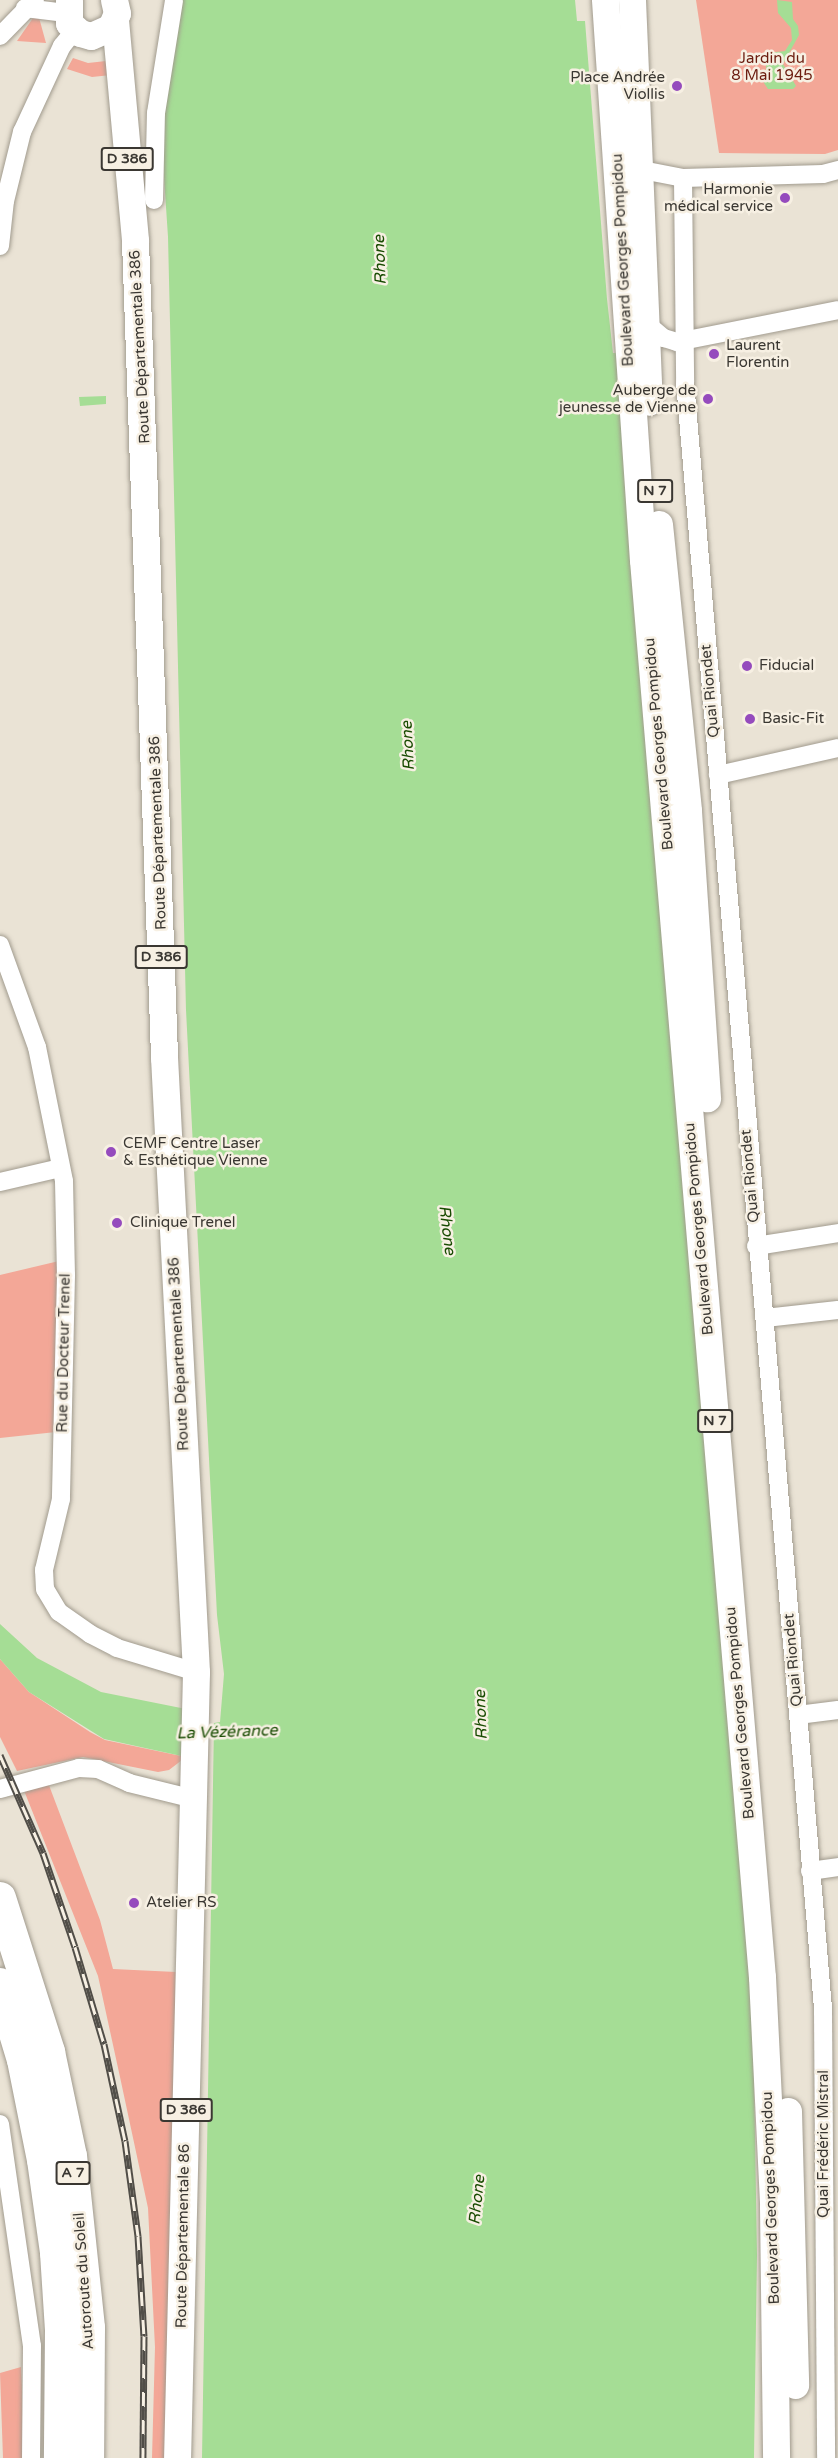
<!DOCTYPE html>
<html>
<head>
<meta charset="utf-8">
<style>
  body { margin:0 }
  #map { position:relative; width:838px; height:2458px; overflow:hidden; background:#eae3d5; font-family:"Varela Round",sans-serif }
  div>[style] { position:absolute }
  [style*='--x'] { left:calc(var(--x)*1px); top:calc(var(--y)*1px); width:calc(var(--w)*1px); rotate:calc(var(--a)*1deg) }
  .green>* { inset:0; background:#f3a797 }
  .water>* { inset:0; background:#a5dd95 }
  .roads { filter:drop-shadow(0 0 2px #a19b8e) drop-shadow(0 0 2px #a19b8e) }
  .street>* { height:18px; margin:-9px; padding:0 9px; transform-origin:9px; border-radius:9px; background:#fff }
  .primary>* { height:27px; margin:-13.5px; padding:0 13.5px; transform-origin:13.5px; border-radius:13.5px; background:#fff }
  .highway>* { height:32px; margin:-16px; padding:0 16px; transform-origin:16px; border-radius:16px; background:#fff }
  .rail>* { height:7px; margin-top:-3.5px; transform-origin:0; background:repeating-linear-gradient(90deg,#f7f0e3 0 14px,#514e48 0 28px); box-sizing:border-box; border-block:2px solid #514e48 }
  .dots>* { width:16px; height:16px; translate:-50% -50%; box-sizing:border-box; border:3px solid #f7f0e3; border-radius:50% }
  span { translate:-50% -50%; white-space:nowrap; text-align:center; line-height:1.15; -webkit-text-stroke:5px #f7f0e3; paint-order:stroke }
  .shield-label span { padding:2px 4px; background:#f7f0e3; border:2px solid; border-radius:4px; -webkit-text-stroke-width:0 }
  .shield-label { font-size:14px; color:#3a3732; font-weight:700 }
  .park-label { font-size:15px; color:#6c1d10 }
  .poi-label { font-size:15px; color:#3a3732 }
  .right { translate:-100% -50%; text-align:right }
  .left { translate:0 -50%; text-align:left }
  .street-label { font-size:15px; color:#3a3732 }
  .water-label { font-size:16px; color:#194c02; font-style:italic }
</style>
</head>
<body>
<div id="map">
  <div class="green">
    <i style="clip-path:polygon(696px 0,838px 0,838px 150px,825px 154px,719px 153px)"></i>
    <i style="clip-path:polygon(38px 14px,46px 43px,17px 41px,33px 18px)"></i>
    <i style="clip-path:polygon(73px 58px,88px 63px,106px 61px,111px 75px,92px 77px,67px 69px)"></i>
    <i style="clip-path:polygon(59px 1261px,56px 1432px,0 1438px,0 1275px)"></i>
    <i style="clip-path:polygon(0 1659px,29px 1692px,90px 1732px,105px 1740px,186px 1757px,169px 1770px,158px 1772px,83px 1757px,17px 1771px,0 1737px)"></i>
    <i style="clip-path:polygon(47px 1780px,100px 1920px,113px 1969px,176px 1972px,168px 2458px,152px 2458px,155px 2347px,148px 2208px,120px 2077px,98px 1976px,23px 1788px)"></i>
    <i style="clip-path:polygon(21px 2367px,25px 2458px,3px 2458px,0 2373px)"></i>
  </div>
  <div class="water">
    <i style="clip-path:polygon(182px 0,575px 0,577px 21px,585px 21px,607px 299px,613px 353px,617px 353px,753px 2016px,757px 2255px,754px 2458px,202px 2458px,214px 1723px,220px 1722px,224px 1674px,217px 1615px,186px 1010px,168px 237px,163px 162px,164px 112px)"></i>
    <i style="clip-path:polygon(777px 0,792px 2px,793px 19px,798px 26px,799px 35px,783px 64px,796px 86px,793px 89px,768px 89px,764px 83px,768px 53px,785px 51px,792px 40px,791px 28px,778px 13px)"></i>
    <i style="clip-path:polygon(106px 396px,106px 404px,80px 406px,79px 397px)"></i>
    <i style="clip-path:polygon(0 1624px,37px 1658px,101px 1692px,186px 1709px,186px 1757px,104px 1739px,29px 1692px,0 1659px)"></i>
  </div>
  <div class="roads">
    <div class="street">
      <i style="--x:25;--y:8;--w:41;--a:7"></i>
      <i style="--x:0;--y:36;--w:50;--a:-45.8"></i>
      <i style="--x:642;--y:170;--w:42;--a:11"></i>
      <i style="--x:683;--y:178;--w:140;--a:-1.6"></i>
      <i style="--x:823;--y:174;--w:16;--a:-15"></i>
      <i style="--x:683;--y:178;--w:204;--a:89.4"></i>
      <i style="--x:685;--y:382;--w:1634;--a:85.15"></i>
      <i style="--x:823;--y:2010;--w:448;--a:89.6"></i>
      <i style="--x:154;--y:200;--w:87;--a:-88.7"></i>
      <i style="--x:156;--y:113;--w:114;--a:-80.9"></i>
      <i style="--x:0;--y:246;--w:45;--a:-83.7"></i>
      <i style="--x:5;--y:201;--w:71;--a:-76.2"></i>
      <i style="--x:22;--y:132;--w:95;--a:-65.1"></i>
      <i style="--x:62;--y:46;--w:21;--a:-51"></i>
      <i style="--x:641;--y:319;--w:30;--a:40"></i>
      <i style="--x:664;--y:338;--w:14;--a:17"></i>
      <i style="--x:677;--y:342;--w:164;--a:-11.2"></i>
      <i style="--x:718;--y:775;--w:123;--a:-12.7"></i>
      <i style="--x:0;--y:945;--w:109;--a:70.1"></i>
      <i style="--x:37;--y:1047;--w:137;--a:78.6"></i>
      <i style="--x:64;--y:1181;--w:94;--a:88.8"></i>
      <i style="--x:66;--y:1275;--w:224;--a:91.3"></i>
      <i style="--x:61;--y:1499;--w:73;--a:103.5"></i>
      <i style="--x:44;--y:1570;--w:19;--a:87"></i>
      <i style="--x:45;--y:1589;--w:27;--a:59"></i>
      <i style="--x:59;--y:1612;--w:38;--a:35"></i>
      <i style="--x:90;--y:1634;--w:30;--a:27"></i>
      <i style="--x:117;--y:1648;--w:83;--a:16.9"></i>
      <i style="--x:0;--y:1182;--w:62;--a:-13.1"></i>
      <i style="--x:756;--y:1246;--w:83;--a:-9"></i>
      <i style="--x:765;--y:1318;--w:73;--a:-6.3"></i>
      <i style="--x:798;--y:1715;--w:40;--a:-7.1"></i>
      <i style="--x:0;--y:1789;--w:82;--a:-14.9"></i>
      <i style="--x:79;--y:1768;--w:19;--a:3"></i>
      <i style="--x:98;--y:1769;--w:34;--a:24"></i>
      <i style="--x:129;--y:1783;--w:67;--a:13.8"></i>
      <i style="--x:810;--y:1871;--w:28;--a:-8"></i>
      <i style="--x:0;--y:2124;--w:224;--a:81.8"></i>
      <i style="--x:32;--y:2346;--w:112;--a:90.5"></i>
    </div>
    <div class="primary">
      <i style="--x:69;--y:0;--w:23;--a:90"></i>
      <i style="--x:69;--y:23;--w:15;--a:42"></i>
      <i style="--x:80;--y:33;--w:11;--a:15"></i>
      <i style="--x:91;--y:36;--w:22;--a:-24"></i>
      <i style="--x:111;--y:27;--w:15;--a:-67"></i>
      <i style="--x:117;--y:13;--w:13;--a:-103"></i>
      <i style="--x:605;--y:0;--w:561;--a:86.12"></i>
      <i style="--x:643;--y:560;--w:1422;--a:85.2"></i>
      <i style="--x:762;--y:1977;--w:229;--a:87.2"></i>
      <i style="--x:773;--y:2206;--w:252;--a:89.3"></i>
      <i style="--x:632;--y:0;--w:402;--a:87.6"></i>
      <i style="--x:115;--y:20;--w:222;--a:84.8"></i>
      <i style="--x:135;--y:241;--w:817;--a:87.96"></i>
      <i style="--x:164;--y:1057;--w:616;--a:87.02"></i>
      <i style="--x:196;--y:1672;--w:786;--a:91.38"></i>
      <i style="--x:659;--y:524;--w:288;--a:84.2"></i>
      <i style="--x:688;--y:811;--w:288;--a:86.2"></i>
      <i style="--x:788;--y:2111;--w:274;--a:88.5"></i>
    </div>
    <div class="highway">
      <i style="--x:0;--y:1898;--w:162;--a:72.3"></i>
      <i style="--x:49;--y:2052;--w:106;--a:78.1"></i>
      <i style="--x:71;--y:2156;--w:173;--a:84"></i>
      <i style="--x:89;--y:2328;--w:130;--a:90.4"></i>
      <i style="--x:0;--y:1984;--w:79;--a:73.2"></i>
      <i style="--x:23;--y:2060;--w:102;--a:78.7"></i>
      <i style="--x:43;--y:2160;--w:94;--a:82"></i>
      <i style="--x:56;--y:2253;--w:78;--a:86.3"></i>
      <i style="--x:61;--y:2331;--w:127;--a:90.5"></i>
    </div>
  </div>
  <div class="rail">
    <i style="--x:0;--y:1755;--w:107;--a:66.3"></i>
    <i style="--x:43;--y:1853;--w:99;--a:71.2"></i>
    <i style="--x:75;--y:1947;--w:101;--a:73.4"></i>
    <i style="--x:104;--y:2044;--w:99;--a:77.8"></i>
    <i style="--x:125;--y:2141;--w:96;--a:82.2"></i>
    <i style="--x:138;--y:2236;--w:100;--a:86.6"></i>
    <i style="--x:144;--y:2336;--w:122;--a:90.5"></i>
  </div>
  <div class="dots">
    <i style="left:677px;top:86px;background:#954bbd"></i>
    <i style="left:785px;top:198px;background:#954bbd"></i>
    <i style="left:714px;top:354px;background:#954bbd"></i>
    <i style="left:708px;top:399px;background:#954bbd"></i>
    <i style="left:747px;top:666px;background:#954bbd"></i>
    <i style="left:750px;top:719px;background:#954bbd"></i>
    <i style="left:111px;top:1152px;background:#954bbd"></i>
    <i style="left:117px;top:1223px;background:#954bbd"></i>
    <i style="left:134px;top:1903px;background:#954bbd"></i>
  </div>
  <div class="shield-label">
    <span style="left:127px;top:159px">D 386</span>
    <span style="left:655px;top:491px">N 7</span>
    <span style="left:161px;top:957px">D 386</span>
    <span style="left:715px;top:1421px">N 7</span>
    <span style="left:186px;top:2110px">D 386</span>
    <span style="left:73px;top:2173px">A 7</span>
  </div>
  <div class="park-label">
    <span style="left:772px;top:67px">Jardin du<br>8 Mai 1945</span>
  </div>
  <div class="poi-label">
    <span class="right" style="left:665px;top:86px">Place Andrée<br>Viollis</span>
    <span class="right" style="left:773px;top:198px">Harmonie<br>médical service</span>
    <span class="left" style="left:726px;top:354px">Laurent<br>Florentin</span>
    <span class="right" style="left:696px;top:399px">Auberge de<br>jeunesse de Vienne</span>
    <span class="left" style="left:759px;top:666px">Fiducial</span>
    <span class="left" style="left:762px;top:719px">Basic-Fit</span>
    <span class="left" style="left:123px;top:1152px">CEMF Centre Laser<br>&amp; Esthétique Vienne</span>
    <span class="left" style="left:130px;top:1223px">Clinique Trenel</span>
    <span class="left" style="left:146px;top:1903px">Atelier RS</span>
  </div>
  <div class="street-label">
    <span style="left:623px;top:260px;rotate:-93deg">Boulevard Georges Pompidou</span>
    <span style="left:140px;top:347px;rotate:-93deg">Route Départementale 386</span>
    <span style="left:710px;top:691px;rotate:-95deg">Quai Riondet</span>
    <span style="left:659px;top:744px;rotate:-95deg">Boulevard Georges Pompidou</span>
    <span style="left:158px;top:833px;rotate:-92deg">Route Départementale 386</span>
    <span style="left:750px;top:1176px;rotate:-95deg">Quai Riondet</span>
    <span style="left:699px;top:1229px;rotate:-95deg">Boulevard Georges Pompidou</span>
    <span style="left:64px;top:1353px;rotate:-89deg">Rue du Docteur Trenel</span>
    <span style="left:179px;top:1354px;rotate:-93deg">Route Départementale 386</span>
    <span style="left:793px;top:1660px;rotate:-95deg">Quai Riondet</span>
    <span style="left:740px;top:1713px;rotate:-95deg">Boulevard Georges Pompidou</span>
    <span style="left:824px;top:2144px;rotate:-90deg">Quai Frédéric Mistral</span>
    <span style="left:771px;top:2198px;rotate:-92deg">Boulevard Georges Pompidou</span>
    <span style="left:183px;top:2236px;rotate:-89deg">Route Départementale 86</span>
    <span style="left:84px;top:2281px;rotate:-94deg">Autoroute du Soleil</span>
  </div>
  <div class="water-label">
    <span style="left:380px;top:260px;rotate:-92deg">Rhone</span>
    <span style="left:408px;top:746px;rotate:-93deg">Rhone</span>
    <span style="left:447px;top:1230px;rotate:83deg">Rhone</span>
    <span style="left:481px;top:1715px;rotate:-92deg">Rhone</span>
    <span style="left:227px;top:1732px;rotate:-2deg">La Vézérance</span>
    <span style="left:477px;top:2200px;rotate:-84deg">Rhone</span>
  </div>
</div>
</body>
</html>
